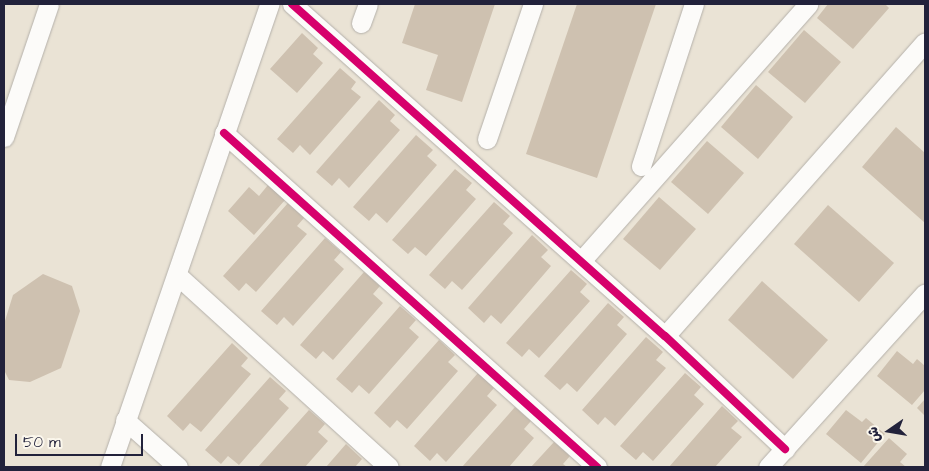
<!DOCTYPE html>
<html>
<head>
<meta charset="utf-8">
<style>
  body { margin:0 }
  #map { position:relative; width:929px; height:471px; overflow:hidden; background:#eae3d5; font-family:"Architects Daughter","Playpen Sans Arabic",sans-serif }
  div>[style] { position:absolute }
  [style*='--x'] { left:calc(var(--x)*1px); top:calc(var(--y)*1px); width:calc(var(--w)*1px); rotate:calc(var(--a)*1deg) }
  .building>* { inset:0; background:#cec1b0 }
  .roads { filter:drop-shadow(0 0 1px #b4b0aa) drop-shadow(0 0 1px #b4b0aa) }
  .street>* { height:19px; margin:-9.5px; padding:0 9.5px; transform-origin:9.5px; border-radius:9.5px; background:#fcfbf9 }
  .cycleway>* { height:8px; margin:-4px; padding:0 4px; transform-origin:4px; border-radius:4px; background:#d6006c }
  span { translate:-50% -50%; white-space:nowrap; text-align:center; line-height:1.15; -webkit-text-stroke:4px #fbf7ec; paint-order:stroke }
  .frame { position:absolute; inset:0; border:5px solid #22223b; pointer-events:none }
  .north { position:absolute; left:864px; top:406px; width:50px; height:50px; -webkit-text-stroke:4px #fbf7ec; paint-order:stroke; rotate:257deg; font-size:14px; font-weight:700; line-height:20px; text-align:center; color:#22223b }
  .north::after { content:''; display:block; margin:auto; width:18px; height:22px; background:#22223b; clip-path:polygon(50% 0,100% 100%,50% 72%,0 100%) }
  .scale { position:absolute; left:15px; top:434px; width:128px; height:22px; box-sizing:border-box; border:2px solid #22223b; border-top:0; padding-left:6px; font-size:15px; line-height:18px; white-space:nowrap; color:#22223b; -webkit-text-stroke:4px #fbf7ec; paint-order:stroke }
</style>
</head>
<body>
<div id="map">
  <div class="building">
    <i style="clip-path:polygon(415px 4px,495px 4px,462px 102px,426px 90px,438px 55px,402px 43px)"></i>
    <i style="clip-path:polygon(577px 4px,656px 4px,597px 178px,526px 154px)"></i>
    <i style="clip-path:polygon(828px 4px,885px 4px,889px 8px,853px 49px,817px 18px)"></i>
    <i style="clip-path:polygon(804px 30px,841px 62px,805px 103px,768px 72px)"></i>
    <i style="clip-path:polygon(302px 33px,318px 48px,313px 54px,323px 63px,297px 93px,270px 69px)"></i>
    <i style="clip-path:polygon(340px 68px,356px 82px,351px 89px,361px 97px,310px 155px,300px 145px,293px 153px,277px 139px)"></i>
    <i style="clip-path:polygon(756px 85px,793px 117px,758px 159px,721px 127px)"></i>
    <i style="clip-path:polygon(379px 100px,395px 115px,390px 121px,400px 130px,349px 188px,339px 178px,332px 186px,316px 172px)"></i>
    <i style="clip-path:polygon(896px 127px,925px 153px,925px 223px,862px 167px)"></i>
    <i style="clip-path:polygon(416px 135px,433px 150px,427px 156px,437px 165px,387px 223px,376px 213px,369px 221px,353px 207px)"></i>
    <i style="clip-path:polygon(707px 141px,744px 173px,708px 214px,671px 182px)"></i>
    <i style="clip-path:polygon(455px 169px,472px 183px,466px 190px,476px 199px,426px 256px,415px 247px,408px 254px,392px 240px)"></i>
    <i style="clip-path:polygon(268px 185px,285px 200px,254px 235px,228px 211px,249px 187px,259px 196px)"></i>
    <i style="clip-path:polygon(659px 197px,696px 229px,660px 270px,623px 239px)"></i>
    <i style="clip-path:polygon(494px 202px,510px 216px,503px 224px,513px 233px,462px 290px,452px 281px,445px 289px,429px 275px)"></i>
    <i style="clip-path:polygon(288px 203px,304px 218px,297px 226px,307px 234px,256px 292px,246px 283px,239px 291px,223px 276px)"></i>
    <i style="clip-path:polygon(828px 205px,894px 263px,859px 302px,794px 244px)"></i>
    <i style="clip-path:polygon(532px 235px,548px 250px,541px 257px,551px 266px,501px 324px,491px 315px,484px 323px,468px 308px)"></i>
    <i style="clip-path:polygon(325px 238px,341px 252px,334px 260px,344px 269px,293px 326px,284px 317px,277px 325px,261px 311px)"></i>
    <i style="clip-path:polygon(571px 270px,587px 284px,580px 292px,590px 301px,539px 358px,529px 349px,522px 357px,506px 343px)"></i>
    <i style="clip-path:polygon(364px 272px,380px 286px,373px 294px,383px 303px,333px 360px,323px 351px,316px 359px,300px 345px)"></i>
    <i style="clip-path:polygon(43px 274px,72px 286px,80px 311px,61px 368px,30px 382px,9px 380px,4px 370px,4px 324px,13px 295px)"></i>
    <i style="clip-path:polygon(762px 281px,828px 340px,793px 379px,728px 320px)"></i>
    <i style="clip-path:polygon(608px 303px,624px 317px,617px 325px,627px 334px,577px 392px,567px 383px,560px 390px,544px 376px)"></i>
    <i style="clip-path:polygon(400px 306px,416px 320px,409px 328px,419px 337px,369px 394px,359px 385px,352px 393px,336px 379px)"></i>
    <i style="clip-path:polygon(646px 337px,663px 352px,656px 360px,666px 368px,615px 426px,605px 417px,598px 425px,582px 410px)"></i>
    <i style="clip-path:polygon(439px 340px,455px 355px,448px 362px,458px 371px,407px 429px,397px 420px,390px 428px,374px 413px)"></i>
    <i style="clip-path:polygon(232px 343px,248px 358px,241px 366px,251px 374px,201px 432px,190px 423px,183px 431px,167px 416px)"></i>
    <i style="clip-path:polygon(897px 351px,913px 364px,917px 359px,925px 366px,925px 390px,912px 405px,877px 376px)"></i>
    <i style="clip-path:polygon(478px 373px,494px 388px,487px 396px,497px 405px,446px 462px,437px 453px,430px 461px,414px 446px)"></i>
    <i style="clip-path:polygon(685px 373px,701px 387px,694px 395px,704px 404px,653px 461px,643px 452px,636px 460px,620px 446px)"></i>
    <i style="clip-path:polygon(270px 377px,286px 391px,279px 399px,289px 408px,239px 465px,228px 456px,221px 464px,205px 450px)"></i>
    <i style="clip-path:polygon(925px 399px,925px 416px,917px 408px)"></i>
    <i style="clip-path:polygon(722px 406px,738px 421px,731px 428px,742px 437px,715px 467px,669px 467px)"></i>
    <i style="clip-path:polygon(515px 407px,531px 421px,524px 429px,534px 438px,509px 467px,462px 467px)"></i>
    <i style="clip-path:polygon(309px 410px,325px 424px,318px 432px,328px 441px,305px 467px,258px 467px)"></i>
    <i style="clip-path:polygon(846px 410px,862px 422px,866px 418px,885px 434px,861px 463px,826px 434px)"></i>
    <i style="clip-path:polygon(889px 438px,907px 454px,900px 462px,906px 467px,863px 467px)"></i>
    <i style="clip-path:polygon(554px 442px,570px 456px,563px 464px,567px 467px,531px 467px)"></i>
    <i style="clip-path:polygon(346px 444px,362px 459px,355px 467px,326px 467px)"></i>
  </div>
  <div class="roads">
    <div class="street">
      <i style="--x:292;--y:4;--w:499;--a:41.7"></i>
      <i style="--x:665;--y:336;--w:165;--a:43.3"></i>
      <i style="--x:361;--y:23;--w:20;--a:-70"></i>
      <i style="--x:224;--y:133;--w:501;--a:41.84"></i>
      <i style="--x:4;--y:137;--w:140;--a:-71.3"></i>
      <i style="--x:487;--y:139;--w:143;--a:-71.2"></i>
      <i style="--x:641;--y:166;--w:170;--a:-71.9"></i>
      <i style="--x:581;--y:261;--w:343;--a:-48.5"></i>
      <i style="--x:177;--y:275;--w:286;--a:42.2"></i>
      <i style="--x:665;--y:336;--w:392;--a:-48.5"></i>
      <i style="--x:125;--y:420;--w:71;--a:41.6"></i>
      <i style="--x:110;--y:467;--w:490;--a:-71"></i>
      <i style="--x:768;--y:467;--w:234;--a:-47.9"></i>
    </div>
  </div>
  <div class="cycleway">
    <i style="--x:292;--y:4;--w:499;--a:41.7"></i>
    <i style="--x:665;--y:336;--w:165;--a:43.3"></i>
    <i style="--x:224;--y:133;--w:501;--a:41.84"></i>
  </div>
  <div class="frame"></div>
  <div class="north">ش</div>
  <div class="scale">50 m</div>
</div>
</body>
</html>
